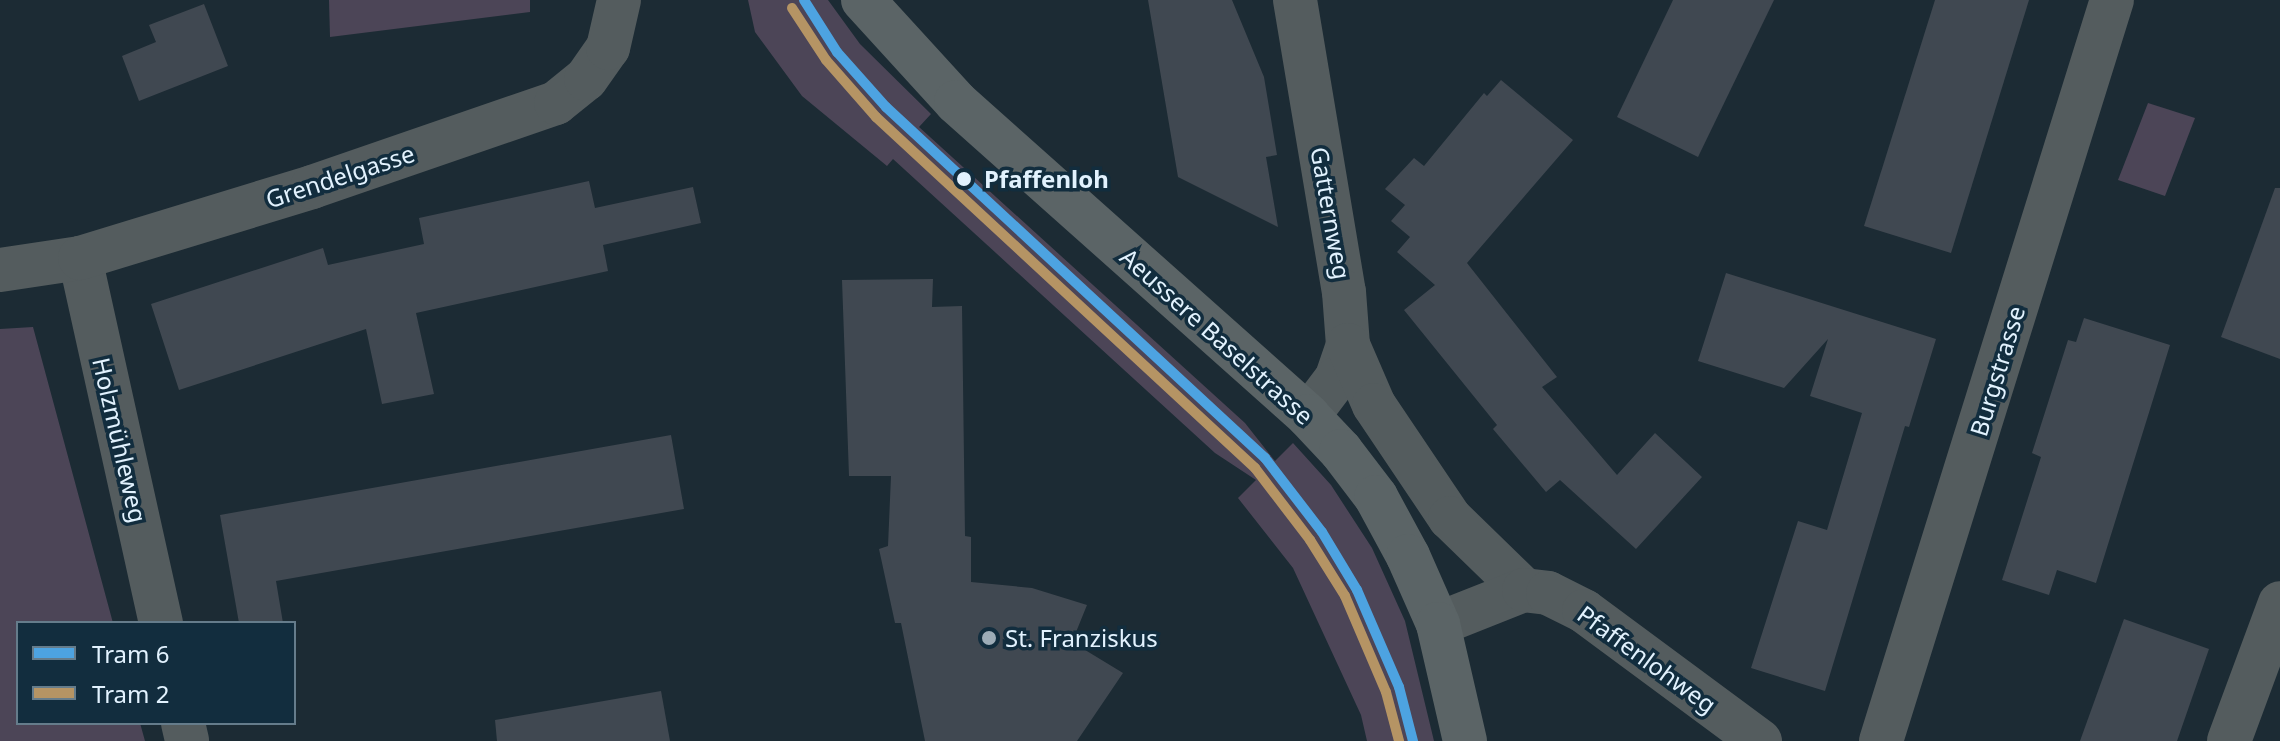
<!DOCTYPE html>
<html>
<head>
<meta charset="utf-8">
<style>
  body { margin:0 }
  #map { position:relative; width:2280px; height:741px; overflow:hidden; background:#1c2b34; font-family:"Noto Sans",sans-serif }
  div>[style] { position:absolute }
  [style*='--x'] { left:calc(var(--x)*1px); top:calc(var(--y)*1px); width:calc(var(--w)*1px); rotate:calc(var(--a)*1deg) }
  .green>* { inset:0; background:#4c4557 }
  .building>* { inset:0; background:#404851 }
  .minor>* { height:44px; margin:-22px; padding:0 22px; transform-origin:22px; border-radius:22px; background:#545c5e }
  .major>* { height:44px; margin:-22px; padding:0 22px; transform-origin:22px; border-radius:22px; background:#5b6466 }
  .tram-1>* { height:10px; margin:-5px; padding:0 5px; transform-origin:5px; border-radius:5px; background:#4da3e1 }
  .tram-2>* { height:10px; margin:-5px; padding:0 5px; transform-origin:5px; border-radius:5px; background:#b59464 }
  .dots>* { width:22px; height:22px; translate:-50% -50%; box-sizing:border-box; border:4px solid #122d3e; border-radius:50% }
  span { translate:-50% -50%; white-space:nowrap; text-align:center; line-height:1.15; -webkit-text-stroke:7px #122d3e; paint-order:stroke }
  .street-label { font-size:24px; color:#e2f2fe }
  .stop-label { font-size:24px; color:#e2f2fe; font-weight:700 }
  .left { translate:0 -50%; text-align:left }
  .poi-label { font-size:24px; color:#e2f2fe }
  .legend { position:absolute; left:16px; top:621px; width:280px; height:104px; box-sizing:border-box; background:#122d3e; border:2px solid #657c8b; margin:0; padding:10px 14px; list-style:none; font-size:24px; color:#e2f2fe }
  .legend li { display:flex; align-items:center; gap:16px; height:40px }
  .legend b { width:40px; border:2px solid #657c8b }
</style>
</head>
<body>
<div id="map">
  <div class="green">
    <i style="clip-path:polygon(329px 0,530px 0,530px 12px,330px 37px)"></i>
    <i style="clip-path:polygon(748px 0,828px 0,860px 44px,931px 114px,919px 127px,1245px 423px,1275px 461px,1293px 443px,1331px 485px,1372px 548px,1405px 621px,1434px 741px,1367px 741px,1361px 715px,1293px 568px,1238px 498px,1256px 480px,1215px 453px,893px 159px,887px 166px,802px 96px,755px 32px)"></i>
    <i style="clip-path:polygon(2148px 103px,2195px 118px,2165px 196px,2118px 180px)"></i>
    <i style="clip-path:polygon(33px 327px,113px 623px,18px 623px,18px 723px,140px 723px,145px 741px,0 741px,0 329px)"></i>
  </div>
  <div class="building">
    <i style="clip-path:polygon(1148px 0,1232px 0,1264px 77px,1277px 155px,1266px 157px,1278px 227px,1178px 177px)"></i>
    <i style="clip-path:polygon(1673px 0,1774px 0,1698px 157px,1617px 117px)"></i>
    <i style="clip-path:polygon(1935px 0,2029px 0,1951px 253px,1864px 226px)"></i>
    <i style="clip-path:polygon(204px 4px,228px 66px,139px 101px,122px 56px,156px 42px,149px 25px)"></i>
    <i style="clip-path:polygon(1501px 80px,1573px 140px,1467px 263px,1557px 377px,1542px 387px,1617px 475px,1655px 433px,1702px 477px,1636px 549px,1560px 480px,1546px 492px,1493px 429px,1497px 425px,1404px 310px,1435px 285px,1397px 252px,1410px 237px,1391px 221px,1405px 205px,1385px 189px,1414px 158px,1424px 166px,1484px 93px,1487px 96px)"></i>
    <i style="clip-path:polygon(589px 181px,595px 208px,693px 187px,701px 223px,603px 245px,608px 271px,416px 313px,434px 394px,382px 404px,366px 329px,179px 390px,151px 304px,323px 248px,328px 265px,424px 244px,419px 218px)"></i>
    <i style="clip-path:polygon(2275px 188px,2280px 188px,2280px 359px,2221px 337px)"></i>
    <i style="clip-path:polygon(1726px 273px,1936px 339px,1909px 427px,1905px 426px,1825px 691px,1751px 668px,1798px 521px,1827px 530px,1862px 413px,1810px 396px,1828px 339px,1784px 388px,1698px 361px)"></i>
    <i style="clip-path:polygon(933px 279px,932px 307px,962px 306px,965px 536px,971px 537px,971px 582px,1032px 588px,1087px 605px,1072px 642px,1123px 673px,1077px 741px,925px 741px,901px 623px,895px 623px,879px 549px,888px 546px,891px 476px,849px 476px,842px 280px)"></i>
    <i style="clip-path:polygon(2084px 318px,2170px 345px,2096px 583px,2057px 570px,2049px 595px,2002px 580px,2041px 457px,2032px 453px,2068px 340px,2076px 342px)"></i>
    <i style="clip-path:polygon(671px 435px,684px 509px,276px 581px,283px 623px,239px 623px,220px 515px)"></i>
    <i style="clip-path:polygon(2124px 619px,2209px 649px,2177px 741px,2080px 741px)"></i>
    <i style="clip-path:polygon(661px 691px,670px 741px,497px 741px,495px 720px)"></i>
  </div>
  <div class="minor">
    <i style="--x:1295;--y:0;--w:296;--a:80.5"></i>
    <i style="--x:1344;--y:292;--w:53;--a:85.7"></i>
    <i style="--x:1348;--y:345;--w:36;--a:109"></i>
    <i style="--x:1336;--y:379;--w:46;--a:127.1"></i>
    <i style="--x:80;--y:258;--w:374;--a:77.5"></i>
    <i style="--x:0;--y:270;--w:81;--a:-8.5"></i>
    <i style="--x:80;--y:258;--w:243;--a:-17"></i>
    <i style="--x:312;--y:187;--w:258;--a:-19"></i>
    <i style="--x:556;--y:103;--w:38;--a:-39"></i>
    <i style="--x:586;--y:79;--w:38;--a:-55"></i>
    <i style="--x:608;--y:48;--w:49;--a:-77.1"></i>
    <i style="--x:1348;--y:345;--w:65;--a:66.6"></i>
    <i style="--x:1374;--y:405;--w:136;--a:56.1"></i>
    <i style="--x:1450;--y:518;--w:103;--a:44.2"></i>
    <i style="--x:1438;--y:624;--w:92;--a:-21.6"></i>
    <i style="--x:1524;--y:590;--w:24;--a:7"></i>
    <i style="--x:1548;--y:593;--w:40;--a:26.6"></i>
    <i style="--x:1584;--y:611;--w:219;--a:36.5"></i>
    <i style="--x:183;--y:723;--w:18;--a:77"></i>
    <i style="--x:1881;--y:741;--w:776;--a:-72.69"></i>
    <i style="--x:2229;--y:741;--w:147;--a:-69.7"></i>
  </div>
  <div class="major">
    <i style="--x:863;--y:0;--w:138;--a:47.6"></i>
    <i style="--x:956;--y:102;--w:472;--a:41.7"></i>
    <i style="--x:1308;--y:416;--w:48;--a:46.7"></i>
    <i style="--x:1341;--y:451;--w:58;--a:52.7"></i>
    <i style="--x:1376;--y:497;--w:67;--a:61.5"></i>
    <i style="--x:1408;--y:556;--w:74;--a:66.2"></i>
    <i style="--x:1438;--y:624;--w:120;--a:77"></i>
  </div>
  <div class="tram-1">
    <i style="--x:804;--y:0;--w:62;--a:57.6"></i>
    <i style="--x:837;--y:52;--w:74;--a:48.3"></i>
    <i style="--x:886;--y:107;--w:517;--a:42.8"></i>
    <i style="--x:1265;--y:458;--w:93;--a:52.4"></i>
    <i style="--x:1322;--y:532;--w:68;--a:58.9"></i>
    <i style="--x:1357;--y:590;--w:106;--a:66.6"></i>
    <i style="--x:1399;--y:687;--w:56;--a:75.5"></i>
  </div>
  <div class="tram-2">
    <i style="--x:792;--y:8;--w:62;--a:56.8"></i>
    <i style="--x:826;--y:60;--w:76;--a:48.7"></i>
    <i style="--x:876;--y:117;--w:517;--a:42.8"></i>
    <i style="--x:1255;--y:468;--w:91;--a:52.6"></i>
    <i style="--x:1310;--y:540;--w:66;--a:58"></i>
    <i style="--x:1345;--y:596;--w:104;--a:66.9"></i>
    <i style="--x:1386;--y:692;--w:51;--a:75.1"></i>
  </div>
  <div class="dots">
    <i style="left:964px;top:179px;background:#e2f2fe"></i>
    <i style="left:989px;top:638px;background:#9dacb7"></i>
  </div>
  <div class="street-label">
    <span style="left:340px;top:176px;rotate:-18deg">Grendelgasse</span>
    <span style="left:1331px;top:213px;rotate:80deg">Gatternweg</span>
    <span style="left:1217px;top:336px;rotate:42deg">Aeussere Baselstrasse</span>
    <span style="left:1997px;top:371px;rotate:-73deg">Burgstrasse</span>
    <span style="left:120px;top:440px;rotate:77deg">Holzmühleweg</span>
    <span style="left:1647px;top:659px;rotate:36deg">Pfaffenlohweg</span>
  </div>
  <div class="stop-label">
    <span class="left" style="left:984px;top:179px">Pfaffenloh</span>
  </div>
  <div class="poi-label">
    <span class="left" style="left:1005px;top:638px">St. Franziskus</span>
  </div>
  <ul class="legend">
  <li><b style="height:10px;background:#4da3e1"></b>Tram 6</li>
  <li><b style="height:10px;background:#b59464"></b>Tram 2</li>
  </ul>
</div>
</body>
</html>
